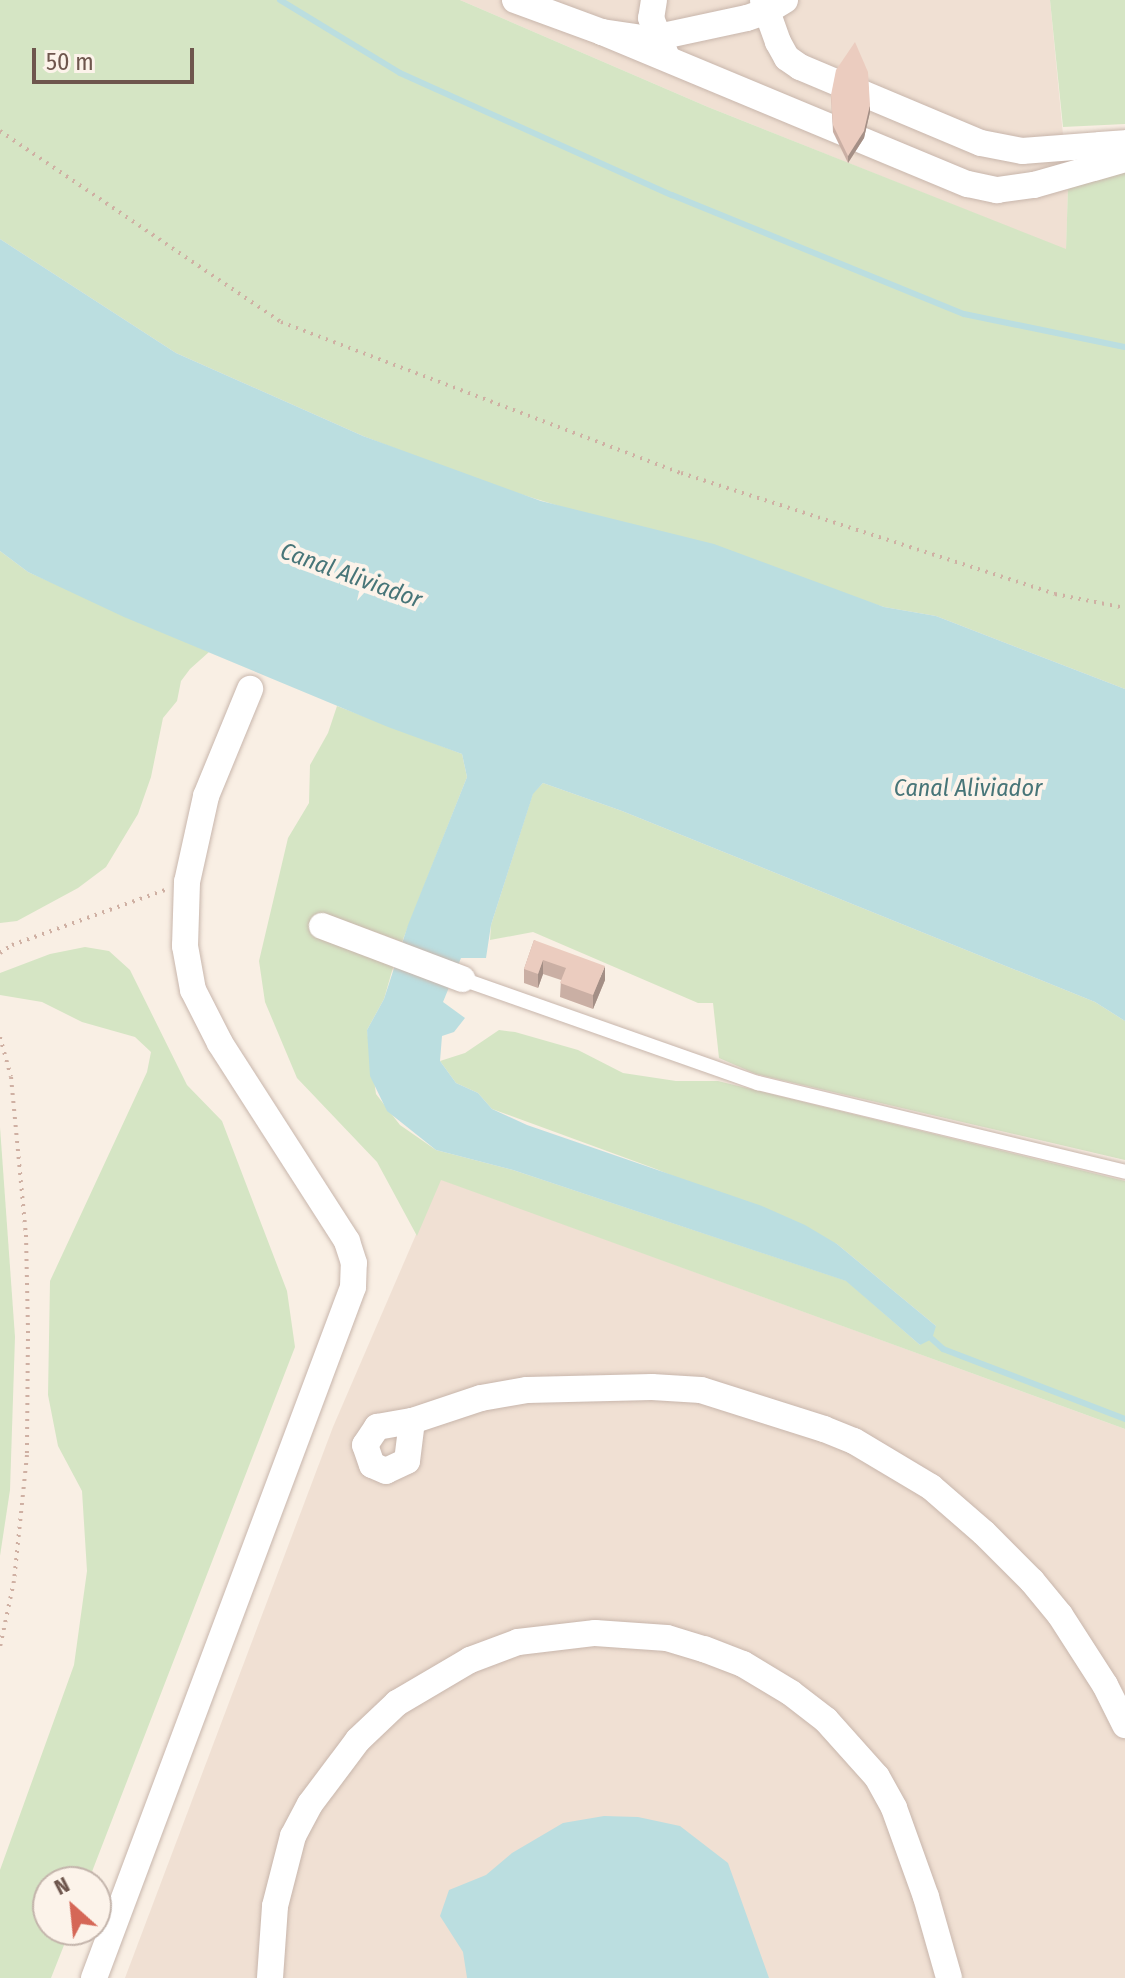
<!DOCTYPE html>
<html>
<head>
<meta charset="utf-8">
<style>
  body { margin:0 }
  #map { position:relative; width:1125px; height:1978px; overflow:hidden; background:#f9efe4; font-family:"Fira Sans Condensed",sans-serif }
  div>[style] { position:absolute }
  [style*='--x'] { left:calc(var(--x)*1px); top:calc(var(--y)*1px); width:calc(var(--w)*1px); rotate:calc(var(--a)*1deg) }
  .residential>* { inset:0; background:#f0e0d3 }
  .green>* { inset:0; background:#d5e5c4 }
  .water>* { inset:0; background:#bbdee0 }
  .stream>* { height:6px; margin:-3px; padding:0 3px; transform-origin:3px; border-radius:3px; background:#bbdee0 }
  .path>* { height:4px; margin-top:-2px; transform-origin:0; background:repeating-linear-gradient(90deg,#cfb0a3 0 2px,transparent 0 8px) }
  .roads { filter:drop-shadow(0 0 2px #c8b6ac) drop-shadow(0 0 2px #c8b6ac) }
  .service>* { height:14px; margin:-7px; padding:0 7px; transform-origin:7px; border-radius:7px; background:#fff }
  .minor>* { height:26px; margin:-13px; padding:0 13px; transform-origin:13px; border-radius:13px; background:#fff }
  .wall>* { inset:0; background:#caafa4 }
  .shaded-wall>* { inset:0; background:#a48f86 }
  .building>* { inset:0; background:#ebccbf }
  span { translate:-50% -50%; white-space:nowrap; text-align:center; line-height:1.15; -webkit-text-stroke:8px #fcf3ea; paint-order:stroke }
  .water-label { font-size:24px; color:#477578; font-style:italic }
  .north { position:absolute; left:32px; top:1866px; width:80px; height:80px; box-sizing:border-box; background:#fcf3ea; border:2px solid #c3b4ab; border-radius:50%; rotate:333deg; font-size:22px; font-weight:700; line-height:32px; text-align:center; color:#6e564d }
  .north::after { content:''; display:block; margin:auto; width:28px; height:36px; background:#d56757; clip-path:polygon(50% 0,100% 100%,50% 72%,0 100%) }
  .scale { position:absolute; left:32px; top:48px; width:162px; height:36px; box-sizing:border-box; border:4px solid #6e564d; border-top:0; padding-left:10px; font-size:24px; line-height:28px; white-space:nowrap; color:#6e564d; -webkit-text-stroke:6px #fcf3ea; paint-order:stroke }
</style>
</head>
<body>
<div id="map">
  <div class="residential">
    <i style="clip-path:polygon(460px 0,1050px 0,1068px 187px,1066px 250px,708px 107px)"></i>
    <i style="clip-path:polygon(440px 1179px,1125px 1429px,1125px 1978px,125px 1978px,333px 1427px)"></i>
  </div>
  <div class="green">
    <i style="clip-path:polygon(0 0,460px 0,708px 107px,1066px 249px,1068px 187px,1125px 170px,1125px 689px,936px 616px,884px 607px,485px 483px,363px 436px,176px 353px,0 239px)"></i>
    <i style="clip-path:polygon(1050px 0,1125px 0,1125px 124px,1063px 127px)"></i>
    <i style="clip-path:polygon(0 551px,28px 572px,209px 652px,190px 669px,181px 681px,177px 701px,163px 718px,151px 777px,138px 814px,106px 867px,78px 888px,17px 921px,0 923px)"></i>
    <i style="clip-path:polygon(337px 706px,462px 754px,467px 777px,402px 942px,323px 913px,315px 932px,394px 964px,384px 999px,367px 1030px,376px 1094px,400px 1125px,436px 1150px,513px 1170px,847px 1281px,920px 1345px,936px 1326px,837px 1244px,656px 1169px,492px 1109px,478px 1093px,456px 1083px,440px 1061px,465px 1053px,499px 1030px,515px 1032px,578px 1050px,623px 1073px,676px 1081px,718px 1081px,1125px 1181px,1125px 1429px,441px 1180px,417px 1236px,377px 1162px,297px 1078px,265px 1002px,259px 961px,288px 838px,309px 803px,310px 765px,328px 733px)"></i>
    <i style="clip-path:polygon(543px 783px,622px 811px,1095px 1002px,1125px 1021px,1125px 1160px,756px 1074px,719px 1058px,713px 1003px,698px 1003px,533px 932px,490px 940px,491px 925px,533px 793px)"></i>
    <i style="clip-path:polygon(85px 947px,109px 951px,130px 970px,187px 1085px,222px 1121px,287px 1291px,295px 1347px,88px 1882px,48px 1882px,48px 1930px,70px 1930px,51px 1978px,0 1978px,0 1870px,74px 1665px,87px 1571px,82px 1491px,58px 1446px,48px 1395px,50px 1281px,147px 1072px,151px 1052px,135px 1037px,82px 1022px,42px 1002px,0 995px,0 973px,50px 954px)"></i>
    <i style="clip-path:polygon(0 1127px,15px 1337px,10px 1490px,0 1556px)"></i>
  </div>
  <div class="water">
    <i style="clip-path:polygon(0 239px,176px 353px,363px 436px,541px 501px,714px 544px,884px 607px,936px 616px,1125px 689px,1125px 1021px,1095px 1002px,622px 811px,543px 783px,533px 794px,491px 925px,486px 958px,461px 958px,443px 1002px,465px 1018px,454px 1032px,442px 1036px,440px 1061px,456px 1083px,478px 1093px,492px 1109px,527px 1125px,762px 1206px,805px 1225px,837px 1244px,936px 1326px,932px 1339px,920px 1345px,846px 1281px,513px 1170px,436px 1150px,387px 1111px,370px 1076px,367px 1030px,384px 999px,408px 925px,467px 777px,462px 754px,388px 727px,124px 617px,28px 572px,0 551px)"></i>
    <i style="clip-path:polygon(604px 1816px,638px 1817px,680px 1826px,728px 1863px,769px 1978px,467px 1978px,463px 1952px,440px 1916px,449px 1890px,486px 1875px,512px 1853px,563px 1823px)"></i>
  </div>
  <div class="stream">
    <i style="--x:280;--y:0;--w:140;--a:31.3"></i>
    <i style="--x:400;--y:73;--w:298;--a:24.2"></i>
    <i style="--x:672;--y:195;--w:315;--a:22.2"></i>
    <i style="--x:964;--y:314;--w:164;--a:11.6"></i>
    <i style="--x:932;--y:1339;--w:15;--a:42"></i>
    <i style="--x:943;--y:1349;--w:195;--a:21"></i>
  </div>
  <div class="path">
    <i style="--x:0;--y:131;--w:340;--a:34.2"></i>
    <i style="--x:281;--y:322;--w:428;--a:20.7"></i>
    <i style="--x:681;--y:473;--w:393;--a:17.9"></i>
    <i style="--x:1055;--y:594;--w:71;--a:11.3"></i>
    <i style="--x:0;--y:953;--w:14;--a:-34"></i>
    <i style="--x:12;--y:945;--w:163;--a:-19.8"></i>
    <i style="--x:0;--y:1037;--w:41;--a:74.6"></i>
    <i style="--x:11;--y:1077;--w:159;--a:84.6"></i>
    <i style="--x:26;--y:1235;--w:96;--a:88.8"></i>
    <i style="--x:28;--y:1331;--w:124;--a:90.5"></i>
    <i style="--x:27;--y:1455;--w:127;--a:95.9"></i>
    <i style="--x:14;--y:1581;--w:67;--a:102"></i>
  </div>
  <div class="roads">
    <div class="service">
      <i style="--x:462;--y:979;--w:314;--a:19.4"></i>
      <i style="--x:758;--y:1083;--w:378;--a:13.6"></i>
    </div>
    <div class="minor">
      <i style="--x:515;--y:0;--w:93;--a:20.2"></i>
      <i style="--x:602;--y:32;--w:48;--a:8.5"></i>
      <i style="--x:649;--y:39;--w:100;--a:-12.1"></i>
      <i style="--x:747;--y:18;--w:21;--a:-19"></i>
      <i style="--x:767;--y:11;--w:21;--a:-31"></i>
      <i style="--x:654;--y:0;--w:18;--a:99"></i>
      <i style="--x:651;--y:18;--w:38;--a:68"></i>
      <i style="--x:763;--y:0;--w:45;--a:70.3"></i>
      <i style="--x:778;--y:42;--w:18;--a:61"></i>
      <i style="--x:787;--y:58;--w:16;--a:35"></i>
      <i style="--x:800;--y:67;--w:196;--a:22.8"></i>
      <i style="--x:981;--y:143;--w:42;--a:11"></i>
      <i style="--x:1022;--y:151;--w:103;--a:-4.4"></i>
      <i style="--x:602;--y:32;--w:396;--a:22.6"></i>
      <i style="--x:968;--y:184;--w:30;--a:12"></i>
      <i style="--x:997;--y:190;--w:37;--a:-8"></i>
      <i style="--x:1034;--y:185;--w:95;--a:-15.9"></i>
      <i style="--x:322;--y:926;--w:150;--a:20.7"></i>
      <i style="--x:412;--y:1421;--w:40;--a:97.1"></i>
      <i style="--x:407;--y:1461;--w:23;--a:155"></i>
      <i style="--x:386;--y:1471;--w:15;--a:-157"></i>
      <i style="--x:372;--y:1465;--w:21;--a:-109"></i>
      <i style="--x:365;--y:1445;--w:22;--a:-56"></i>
      <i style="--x:377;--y:1427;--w:36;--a:-10"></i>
      <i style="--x:412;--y:1421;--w:73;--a:-18.4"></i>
      <i style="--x:481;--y:1398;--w:47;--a:-9.9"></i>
      <i style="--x:527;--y:1390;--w:125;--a:-1.4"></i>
      <i style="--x:652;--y:1387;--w:49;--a:3.5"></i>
      <i style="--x:701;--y:1390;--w:129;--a:17.6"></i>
      <i style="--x:824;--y:1429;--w:32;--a:22"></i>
      <i style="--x:854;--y:1441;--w:90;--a:30.9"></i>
      <i style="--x:931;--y:1487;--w:70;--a:41"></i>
      <i style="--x:984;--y:1533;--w:68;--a:45"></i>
      <i style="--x:1032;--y:1581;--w:44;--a:50.5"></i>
      <i style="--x:1060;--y:1615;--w:83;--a:57.3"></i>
      <i style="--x:1105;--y:1685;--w:45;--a:63.4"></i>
      <i style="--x:94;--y:1978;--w:738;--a:-69.45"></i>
      <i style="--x:353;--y:1287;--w:24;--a:-88"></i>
      <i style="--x:354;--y:1263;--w:23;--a:-108"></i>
      <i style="--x:347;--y:1241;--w:235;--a:-122.7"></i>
      <i style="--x:220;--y:1043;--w:59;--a:-117"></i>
      <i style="--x:193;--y:990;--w:45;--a:-100.3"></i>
      <i style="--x:185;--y:946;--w:64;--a:-88.2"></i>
      <i style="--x:187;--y:882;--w:88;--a:-77.5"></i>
      <i style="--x:206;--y:796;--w:116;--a:-67.6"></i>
      <i style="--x:270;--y:1978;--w:72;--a:-86"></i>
      <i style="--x:275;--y:1906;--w:72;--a:-75.6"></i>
      <i style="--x:293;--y:1836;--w:36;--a:-62"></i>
      <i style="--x:310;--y:1804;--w:80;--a:-53.1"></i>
      <i style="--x:358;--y:1740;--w:54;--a:-43.5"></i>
      <i style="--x:397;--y:1703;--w:85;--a:-30.5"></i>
      <i style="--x:470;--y:1660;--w:51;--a:-20.6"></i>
      <i style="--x:518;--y:1642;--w:78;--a:-6.7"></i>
      <i style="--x:595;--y:1633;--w:72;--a:4"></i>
      <i style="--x:667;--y:1638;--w:39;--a:17"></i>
      <i style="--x:704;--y:1649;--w:42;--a:21"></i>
      <i style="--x:743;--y:1664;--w:56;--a:31.1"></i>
      <i style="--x:791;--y:1693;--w:44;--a:37.6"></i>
      <i style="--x:826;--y:1720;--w:76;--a:48.2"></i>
      <i style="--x:877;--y:1777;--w:35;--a:61"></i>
      <i style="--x:894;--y:1808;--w:95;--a:70.2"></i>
      <i style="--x:926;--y:1897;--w:84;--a:74.1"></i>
    </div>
  </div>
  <div class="wall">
    <i style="clip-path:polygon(831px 95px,870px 112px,864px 138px,848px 163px,833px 132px)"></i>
    <i style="clip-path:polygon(534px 940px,605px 980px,593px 1009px,560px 997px,561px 980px,543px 974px,538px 988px,524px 983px,524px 969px)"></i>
  </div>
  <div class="shaded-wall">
    <i style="clip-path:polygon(870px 105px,870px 112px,864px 138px,848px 163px,848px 156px)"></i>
    <i style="clip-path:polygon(543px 960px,543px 974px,538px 988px,538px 974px)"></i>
    <i style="clip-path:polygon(605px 966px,605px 980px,593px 1009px,593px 995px)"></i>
  </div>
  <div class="building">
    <i style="clip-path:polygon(855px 42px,868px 72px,870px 105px,864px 131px,848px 156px,833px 125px,831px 95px,836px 70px)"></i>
    <i style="clip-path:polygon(534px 940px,605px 966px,593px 995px,560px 983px,566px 968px,543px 960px,538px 974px,524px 969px)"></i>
  </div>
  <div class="water-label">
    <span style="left:351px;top:576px;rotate:20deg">Canal Aliviador</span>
    <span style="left:968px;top:789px">Canal Aliviador</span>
  </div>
  <div class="north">N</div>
  <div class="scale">50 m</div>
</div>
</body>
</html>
